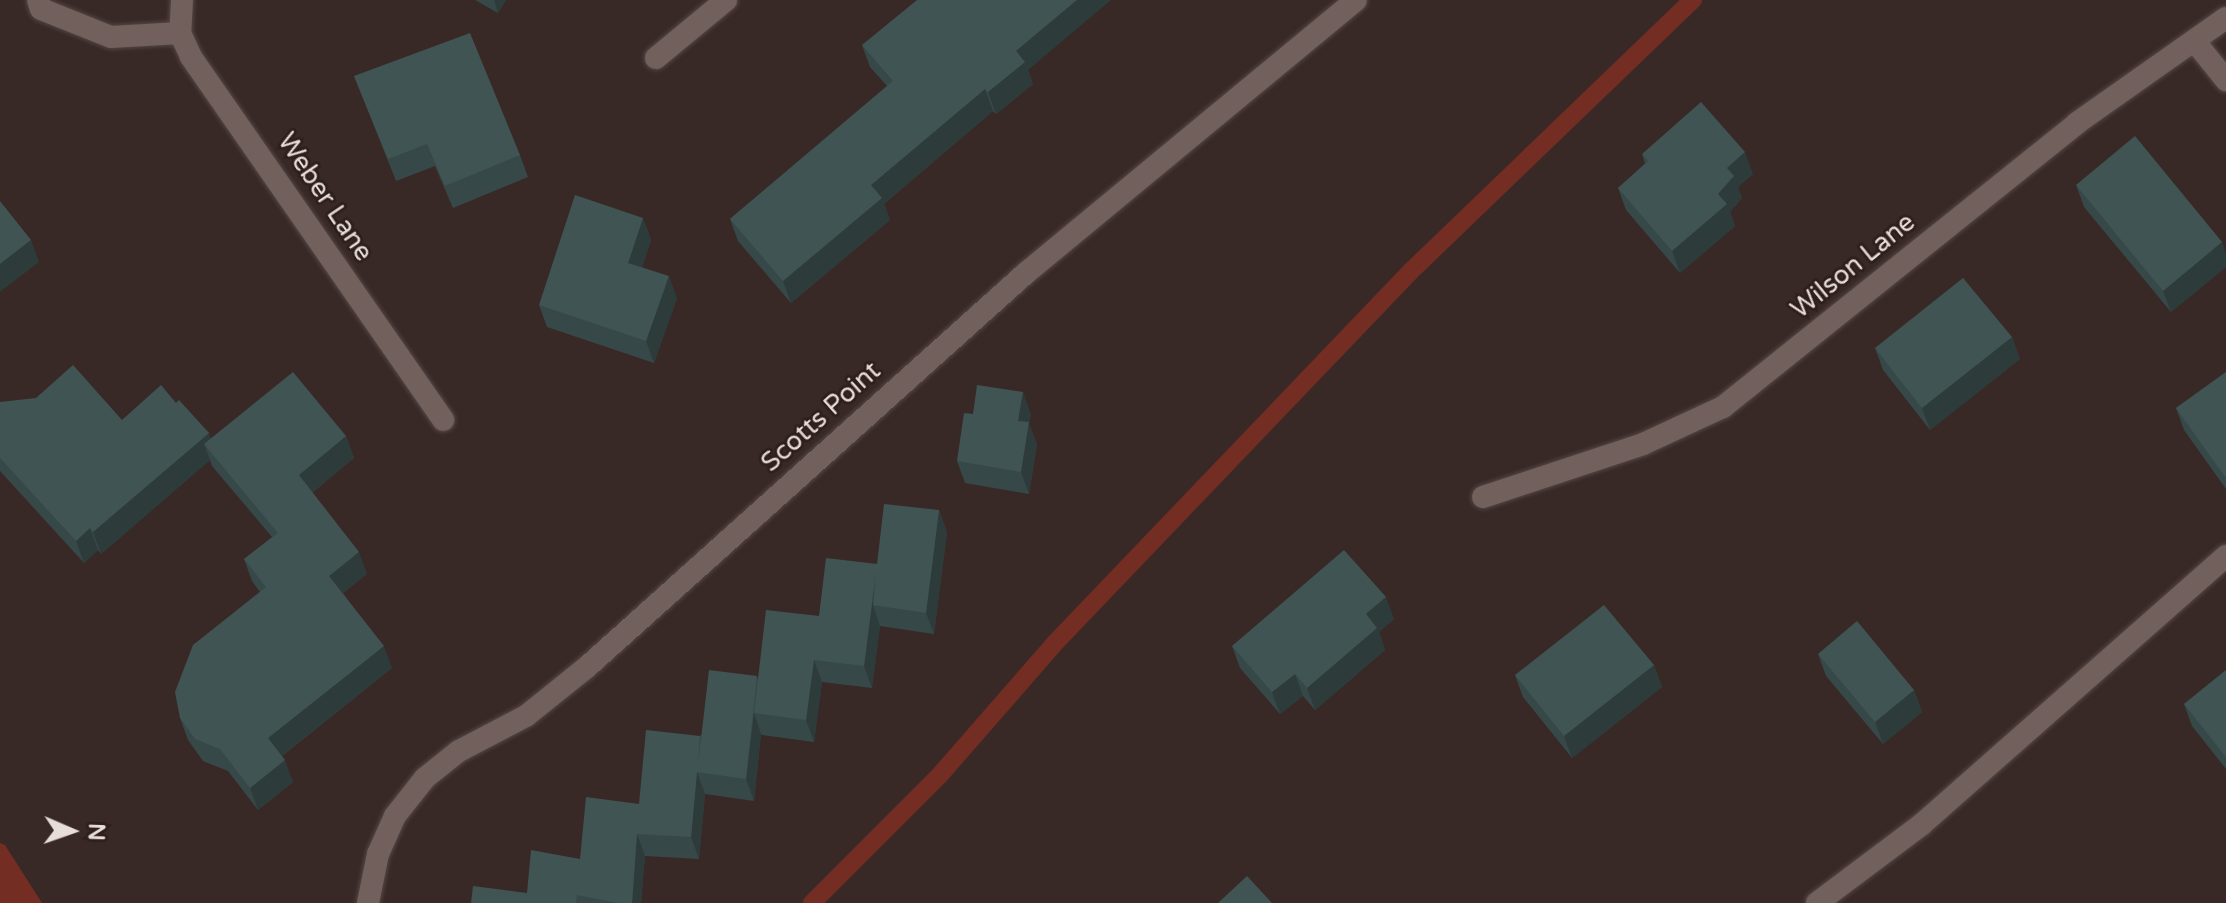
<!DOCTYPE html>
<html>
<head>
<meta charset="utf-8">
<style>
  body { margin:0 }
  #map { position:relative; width:2226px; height:903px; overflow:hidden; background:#382926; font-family:"Varela Round",sans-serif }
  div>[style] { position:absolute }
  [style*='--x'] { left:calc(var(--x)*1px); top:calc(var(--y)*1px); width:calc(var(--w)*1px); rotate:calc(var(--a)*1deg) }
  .water>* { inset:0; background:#732d22 }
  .stream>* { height:18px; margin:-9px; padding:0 9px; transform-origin:9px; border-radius:9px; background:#732d22 }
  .roads { filter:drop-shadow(0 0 2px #534644) drop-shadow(0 0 2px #534644) }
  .service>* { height:22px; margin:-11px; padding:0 11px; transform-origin:11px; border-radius:11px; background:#72605d }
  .minor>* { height:22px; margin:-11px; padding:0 11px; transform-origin:11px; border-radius:11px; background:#72605d }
  .wall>* { inset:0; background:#374848 }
  .shaded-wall>* { inset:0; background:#2d3b3b }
  .building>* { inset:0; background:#405454 }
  span { translate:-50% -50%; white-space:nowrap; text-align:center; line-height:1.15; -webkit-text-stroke:6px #2e1f1c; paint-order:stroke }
  .street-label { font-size:26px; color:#e7dddb }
  .north { position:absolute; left:32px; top:791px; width:80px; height:80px; -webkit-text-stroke:6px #2e1f1c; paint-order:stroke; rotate:92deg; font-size:22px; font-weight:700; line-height:32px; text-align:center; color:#e7dddb }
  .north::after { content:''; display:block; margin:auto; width:28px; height:36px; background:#e7dddb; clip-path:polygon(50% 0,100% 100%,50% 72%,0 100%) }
</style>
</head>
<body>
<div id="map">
  <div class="water">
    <i style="clip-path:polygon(0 843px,5px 845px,42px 903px,0 903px)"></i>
  </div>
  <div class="stream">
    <i style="--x:812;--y:903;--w:180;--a:-45"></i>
    <i style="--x:939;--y:776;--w:175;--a:-48.9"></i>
    <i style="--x:1054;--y:644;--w:515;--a:-46.26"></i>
    <i style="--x:1410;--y:272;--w:393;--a:-43.9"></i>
  </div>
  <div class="roads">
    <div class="service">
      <i style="--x:38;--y:0;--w:9;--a:72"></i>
      <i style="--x:41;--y:9;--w:75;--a:21.8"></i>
      <i style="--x:111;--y:37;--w:69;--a:-3.3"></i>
      <i style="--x:182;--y:0;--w:33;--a:93"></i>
      <i style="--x:180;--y:33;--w:26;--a:65"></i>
      <i style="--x:191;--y:57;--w:442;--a:55.2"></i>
      <i style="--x:368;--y:903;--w:50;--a:-78.5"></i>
      <i style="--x:378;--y:854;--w:42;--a:-65.9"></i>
      <i style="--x:395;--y:816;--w:48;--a:-51.7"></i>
      <i style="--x:425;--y:778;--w:43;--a:-38.5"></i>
      <i style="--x:459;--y:751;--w:76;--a:-27.6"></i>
      <i style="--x:526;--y:716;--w:78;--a:-38.8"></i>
      <i style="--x:587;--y:667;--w:590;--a:-41.91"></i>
      <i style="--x:1026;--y:273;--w:428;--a:-39.6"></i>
      <i style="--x:1817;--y:903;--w:130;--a:-36.9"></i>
      <i style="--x:1921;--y:825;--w:407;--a:-41.4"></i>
    </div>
    <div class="minor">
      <i style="--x:2196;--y:43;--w:48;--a:51"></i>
      <i style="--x:656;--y:58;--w:91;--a:-39.6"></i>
      <i style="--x:1483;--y:497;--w:169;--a:-18.3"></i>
      <i style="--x:1643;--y:444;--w:88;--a:-24.8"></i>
      <i style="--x:1723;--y:407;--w:454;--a:-38.7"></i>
      <i style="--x:2077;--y:123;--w:182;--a:-35.2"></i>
    </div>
  </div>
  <div class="wall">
    <i style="clip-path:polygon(475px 0,506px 0,498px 13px)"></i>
    <i style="clip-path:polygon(862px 45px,1028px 70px,1033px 84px,996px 114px,993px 111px,884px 204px,890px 220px,791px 303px,738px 241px,730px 219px,887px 86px,870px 67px)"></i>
    <i style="clip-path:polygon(354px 76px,520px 155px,528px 177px,453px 208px,435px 166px,396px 181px)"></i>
    <i style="clip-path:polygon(1642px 154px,1753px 174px,1738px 187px,1742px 198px,1730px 212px,1735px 226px,1680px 273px,1626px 210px,1618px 188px,1645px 164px)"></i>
    <i style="clip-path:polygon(2076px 185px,2226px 254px,2226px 267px,2171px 312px,2084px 207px)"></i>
    <i style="clip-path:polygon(643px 218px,651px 240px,642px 267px,677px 298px,654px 363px,547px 327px,539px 305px)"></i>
    <i style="clip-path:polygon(2012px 337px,2020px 359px,1930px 430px,1883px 370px,1875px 348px)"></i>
    <i style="clip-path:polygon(2226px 372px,2226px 489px,2184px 430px,2176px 408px)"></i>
    <i style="clip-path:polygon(0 402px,122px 420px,176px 403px,209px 433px,211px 439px,346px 436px,354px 458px,312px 493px,367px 574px,343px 593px,392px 668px,282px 756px,293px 782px,258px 810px,228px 771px,203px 761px,188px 740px,180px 718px,260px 592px,252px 581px,244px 559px,272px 537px,212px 466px,210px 460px,101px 554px,98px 550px,84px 563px,0 471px)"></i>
    <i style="clip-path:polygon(973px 414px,1031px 414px,1029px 424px,1037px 444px,1029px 494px,965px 483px,957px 461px)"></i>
    <i style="clip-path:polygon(939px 510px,947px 532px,934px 634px,880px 626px,872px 688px,822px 682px,814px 742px,762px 735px,761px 734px,754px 801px,705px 794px,699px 859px,645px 856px,641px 903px,471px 903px,527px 893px,580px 859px,639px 804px,700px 736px,819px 616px,877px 564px)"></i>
    <i style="clip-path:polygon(1394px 619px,1379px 632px,1385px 650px,1315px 710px,1303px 696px,1280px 714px,1240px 668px,1232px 646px)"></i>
    <i style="clip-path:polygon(1818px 654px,1914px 690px,1922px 712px,1883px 744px,1826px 676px)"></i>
    <i style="clip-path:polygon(1654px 665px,1662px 687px,1572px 758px,1523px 697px,1515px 675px)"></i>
    <i style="clip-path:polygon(2226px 670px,2226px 769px,2192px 726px,2184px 704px)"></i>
  </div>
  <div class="shaded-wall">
    <i style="clip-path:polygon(494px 0,506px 0,498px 13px)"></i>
    <i style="clip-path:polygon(1077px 0,1111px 0,1028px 70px,1033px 84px,996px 114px,988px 92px,1016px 51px)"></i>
    <i style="clip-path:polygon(985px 89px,993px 111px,884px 204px,890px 220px,791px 303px,783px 281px,871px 185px)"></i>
    <i style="clip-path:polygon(1745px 152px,1753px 174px,1738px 187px,1742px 198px,1730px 212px,1735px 226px,1680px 273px,1672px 251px,1718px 194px,1727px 168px)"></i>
    <i style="clip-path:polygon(643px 218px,651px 240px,636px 285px,628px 263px)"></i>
    <i style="clip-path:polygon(31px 240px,39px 262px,0 292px,0 264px)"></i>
    <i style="clip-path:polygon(2222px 242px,2226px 254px,2226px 267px,2171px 312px,2163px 291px)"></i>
    <i style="clip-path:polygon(669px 276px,677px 298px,654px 363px,646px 341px)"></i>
    <i style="clip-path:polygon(2012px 337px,2020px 359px,1930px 430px,1922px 408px)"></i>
    <i style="clip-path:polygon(1023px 392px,1031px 414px,1029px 424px,1037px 444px,1029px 494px,1021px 472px,1018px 421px)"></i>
    <i style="clip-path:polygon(209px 433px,217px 455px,204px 444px,210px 460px,101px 554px,93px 532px)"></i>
    <i style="clip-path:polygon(346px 436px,354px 458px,307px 497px,299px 475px)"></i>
    <i style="clip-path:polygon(939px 510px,947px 532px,934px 634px,926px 613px)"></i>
    <i style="clip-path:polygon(90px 528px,98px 550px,84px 563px,76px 541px)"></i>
    <i style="clip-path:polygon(359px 552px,367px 574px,337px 598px,329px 576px)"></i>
    <i style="clip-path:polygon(876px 572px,873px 605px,880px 626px,872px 688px,864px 666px)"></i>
    <i style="clip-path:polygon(1386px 597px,1394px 619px,1379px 632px,1385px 650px,1315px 710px,1307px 688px,1366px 614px)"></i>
    <i style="clip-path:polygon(384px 646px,392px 668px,276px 760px,268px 738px)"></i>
    <i style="clip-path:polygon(814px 660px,822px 682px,814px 742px,806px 720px)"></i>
    <i style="clip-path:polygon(1654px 665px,1662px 687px,1572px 758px,1564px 736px)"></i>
    <i style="clip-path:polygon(1295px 674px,1303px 696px,1280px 714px,1272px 692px)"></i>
    <i style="clip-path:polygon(1914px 690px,1922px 712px,1883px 744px,1875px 722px)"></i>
    <i style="clip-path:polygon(754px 713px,761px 734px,754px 801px,746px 779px)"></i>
    <i style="clip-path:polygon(285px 760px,293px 782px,258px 810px,250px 788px)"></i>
    <i style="clip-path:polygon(697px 772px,705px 794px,699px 859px,691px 837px)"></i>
    <i style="clip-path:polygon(637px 834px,645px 856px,641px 903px,632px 903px)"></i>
  </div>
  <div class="building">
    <i style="clip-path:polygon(917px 0,1077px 0,1016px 51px,1025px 62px,988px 92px,985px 89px,871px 185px,882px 198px,783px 281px,730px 219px,893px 81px,862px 45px)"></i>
    <i style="clip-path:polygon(470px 33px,520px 155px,445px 186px,427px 144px,388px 159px,354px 76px)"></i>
    <i style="clip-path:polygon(1701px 102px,1745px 152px,1727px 168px,1734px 176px,1718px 194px,1727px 204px,1672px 251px,1618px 188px,1648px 161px,1642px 154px)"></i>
    <i style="clip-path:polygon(2135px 136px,2222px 242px,2163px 291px,2076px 185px)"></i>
    <i style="clip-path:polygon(575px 195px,643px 218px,628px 263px,669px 276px,646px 341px,539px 305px)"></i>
    <i style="clip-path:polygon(0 201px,31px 240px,0 264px)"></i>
    <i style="clip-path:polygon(1963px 278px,2012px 337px,1922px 408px,1875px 348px)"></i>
    <i style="clip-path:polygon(73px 365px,122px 420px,161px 385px,176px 403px,179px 400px,209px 433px,93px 532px,90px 528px,76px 541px,0 458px,0 402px,36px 398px)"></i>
    <i style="clip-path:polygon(293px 372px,346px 436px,299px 475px,359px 552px,329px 576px,384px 646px,268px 738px,285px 760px,250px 788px,220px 749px,195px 739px,180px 718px,175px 692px,193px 645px,266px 587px,244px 559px,278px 533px,204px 444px)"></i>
    <i style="clip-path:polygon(2226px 372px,2226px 476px,2225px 477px,2176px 408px)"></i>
    <i style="clip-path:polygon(977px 385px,1023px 392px,1018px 421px,1029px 422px,1021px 472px,957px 461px,964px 413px,973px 414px)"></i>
    <i style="clip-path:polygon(884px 504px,939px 510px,926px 613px,873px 605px,876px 572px,864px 666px,814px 660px,806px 720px,754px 713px,766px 610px,819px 616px,826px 558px,877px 564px)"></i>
    <i style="clip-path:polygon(1344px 550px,1386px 597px,1366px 614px,1377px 628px,1307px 688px,1295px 674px,1272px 692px,1232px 646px)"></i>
    <i style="clip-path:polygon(1604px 605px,1654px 665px,1564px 736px,1515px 675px)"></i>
    <i style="clip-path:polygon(1857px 621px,1914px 690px,1875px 722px,1818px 654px)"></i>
    <i style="clip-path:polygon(709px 670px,757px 676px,746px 779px,697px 772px,691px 837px,637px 834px,632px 903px,618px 903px,577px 895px,576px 903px,471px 903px,473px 886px,527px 893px,531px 850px,580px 859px,586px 797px,639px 804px,646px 730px,700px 736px,698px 765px)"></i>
    <i style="clip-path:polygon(2226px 670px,2226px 757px,2184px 704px)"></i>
    <i style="clip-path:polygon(1247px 876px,1272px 903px,1218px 903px)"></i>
  </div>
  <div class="street-label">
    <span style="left:325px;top:197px;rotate:56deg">Weber Lane</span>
    <span style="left:1853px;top:266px;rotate:-39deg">Wilson Lane</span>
    <span style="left:821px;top:417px;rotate:-42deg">Scotts Point</span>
  </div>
  <div class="north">N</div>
</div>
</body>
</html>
